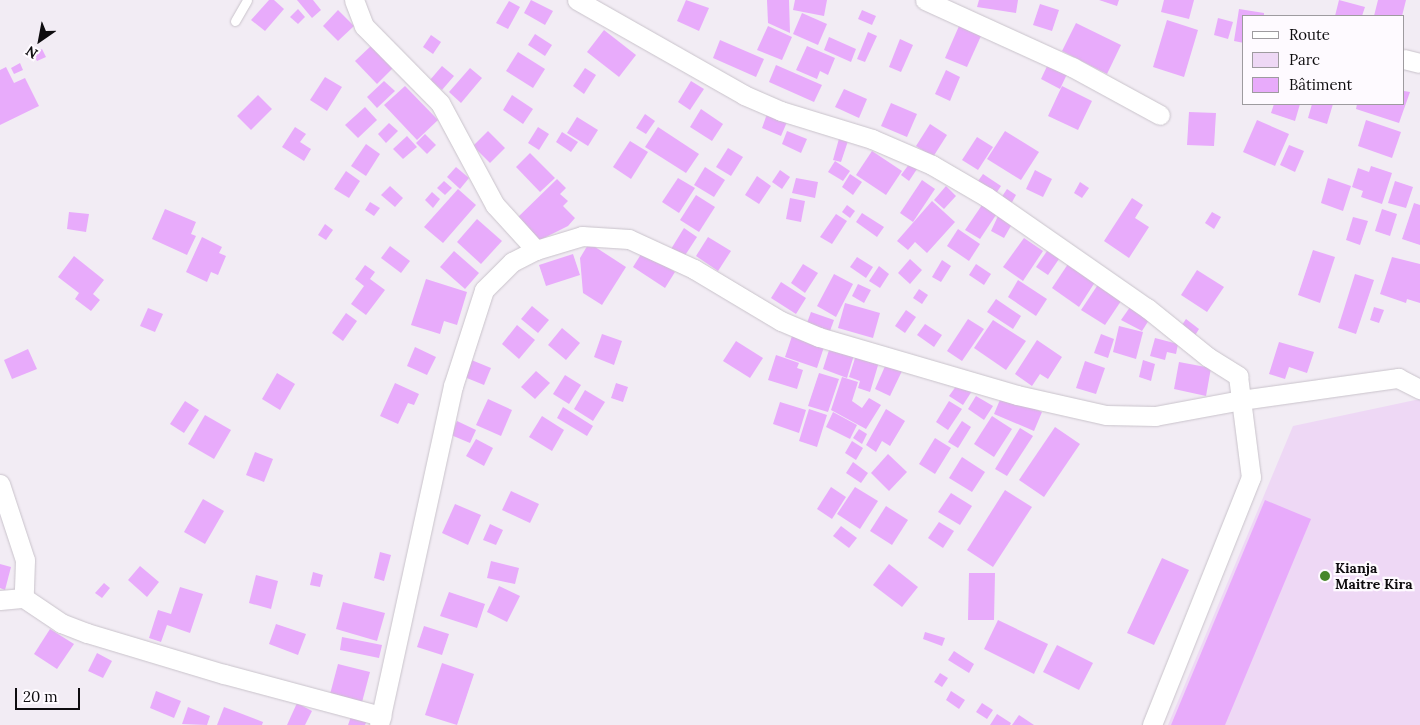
<!DOCTYPE html>
<html>
<head>
<meta charset="utf-8">
<style>
  body { margin:0 }
  #map { position:relative; width:1420px; height:725px; overflow:hidden; background:#f2ecf4; font-family:Lora,serif }
  div>[style] { position:absolute }
  [style*='--x'] { left:calc(var(--x)*1px); top:calc(var(--y)*1px); width:calc(var(--w)*1px); rotate:calc(var(--a)*1deg) }
  .green>* { inset:0; background:#eed8f5 }
  .building>* { inset:0; background:#e8abfb }
  .roads { filter:drop-shadow(0 0 1px #c9c3cb) drop-shadow(0 0 1px #c9c3cb) }
  .lane>* { height:9px; margin:-4.5px; padding:0 4.5px; transform-origin:4.5px; border-radius:4.5px; background:#fff }
  .street>* { height:19px; margin:-9.5px; padding:0 9.5px; transform-origin:9.5px; border-radius:9.5px; background:#fff }
  .dots>* { width:14px; height:14px; translate:-50% -50%; box-sizing:border-box; border:2px solid #fefaff; border-radius:50% }
  span { translate:-50% -50%; white-space:nowrap; text-align:center; line-height:1.15; -webkit-text-stroke:4.5px #fefaff; paint-order:stroke }
  .poi-label { font-size:14px; color:#0e0c0f; font-weight:700 }
  .left { translate:0 -50%; text-align:left }
  .legend { position:absolute; left:1242px; top:15px; width:162px; height:90px; box-sizing:border-box; background:#fefaff; border:1px solid #9e9b9f; margin:0; padding:6px 9px; list-style:none; font-size:15px; color:#0e0c0f }
  .legend li { display:flex; align-items:center; gap:10px; height:25px }
  .legend b { width:25px; border:1px solid #9e9b9f }
  .north { position:absolute; left:15px; top:15px; width:50px; height:50px; -webkit-text-stroke:4px #fefaff; paint-order:stroke; rotate:213deg; font-size:14px; font-weight:700; line-height:20px; text-align:center; color:#0e0c0f }
  .north::after { content:''; display:block; margin:auto; width:18px; height:22px; background:#0e0c0f; clip-path:polygon(50% 0,100% 100%,50% 72%,0 100%) }
  .scale { position:absolute; left:15px; top:688px; width:65px; height:22px; box-sizing:border-box; border:2px solid #0e0c0f; border-top:0; padding-left:6px; font-size:15px; line-height:18px; white-space:nowrap; color:#0e0c0f; -webkit-text-stroke:4px #fefaff; paint-order:stroke }
</style>
</head>
<body>
<div id="map">
  <div class="green">
    <i style="clip-path:polygon(1420px 399px,1420px 725px,1168px 725px,1293px 426px)"></i>
  </div>
  <div class="building">
    <i style="clip-path:polygon(269px 0,274px 0,284px 9px,265px 31px,251px 20px)"></i>
    <i style="clip-path:polygon(297px 0,313px 0,321px 10px,312px 18px)"></i>
    <i style="clip-path:polygon(531px 0,553px 11px,545px 25px,524px 13px)"></i>
    <i style="clip-path:polygon(686px 0,709px 8px,699px 31px,677px 21px)"></i>
    <i style="clip-path:polygon(767px 0,789px 0,790px 33px,768px 23px)"></i>
    <i style="clip-path:polygon(795px 0,827px 0,824px 16px,793px 10px)"></i>
    <i style="clip-path:polygon(979px 0,1018px 0,1016px 13px,977px 7px)"></i>
    <i style="clip-path:polygon(1099px 0,1119px 0,1117px 6px)"></i>
    <i style="clip-path:polygon(1164px 0,1194px 0,1189px 19px,1161px 12px)"></i>
    <i style="clip-path:polygon(1339px 0,1365px 7px,1362px 16px,1335px 16px)"></i>
    <i style="clip-path:polygon(1378px 0,1406px 0,1402px 16px,1374px 16px)"></i>
    <i style="clip-path:polygon(509px 1px,520px 7px,508px 29px,496px 23px)"></i>
    <i style="clip-path:polygon(1040px 4px,1059px 10px,1052px 31px,1033px 25px)"></i>
    <i style="clip-path:polygon(298px 9px,305px 17px,298px 24px,290px 17px)"></i>
    <i style="clip-path:polygon(1239px 9px,1264px 13px,1264px 16px,1244px 16px,1244px 43px,1234px 41px)"></i>
    <i style="clip-path:polygon(338px 10px,354px 26px,338px 41px,323px 26px)"></i>
    <i style="clip-path:polygon(862px 10px,876px 16px,872px 25px,858px 19px)"></i>
    <i style="clip-path:polygon(802px 13px,827px 24px,818px 45px,793px 34px)"></i>
    <i style="clip-path:polygon(1218px 18px,1233px 22px,1228px 39px,1214px 35px)"></i>
    <i style="clip-path:polygon(1167px 20px,1198px 30px,1184px 77px,1153px 67px)"></i>
    <i style="clip-path:polygon(1076px 23px,1121px 45px,1107px 74px,1062px 51px)"></i>
    <i style="clip-path:polygon(768px 26px,792px 37px,782px 60px,757px 50px)"></i>
    <i style="clip-path:polygon(959px 26px,981px 36px,967px 67px,945px 58px)"></i>
    <i style="clip-path:polygon(604px 30px,636px 55px,619px 77px,587px 52px)"></i>
    <i style="clip-path:polygon(868px 32px,877px 36px,865px 62px,857px 59px)"></i>
    <i style="clip-path:polygon(535px 34px,552px 45px,545px 56px,528px 45px)"></i>
    <i style="clip-path:polygon(431px 35px,441px 42px,433px 54px,423px 47px)"></i>
    <i style="clip-path:polygon(829px 37px,856px 49px,851px 62px,824px 50px)"></i>
    <i style="clip-path:polygon(900px 39px,913px 45px,901px 72px,889px 67px)"></i>
    <i style="clip-path:polygon(720px 40px,764px 59px,756px 77px,713px 58px)"></i>
    <i style="clip-path:polygon(373px 44px,394px 67px,377px 84px,355px 61px)"></i>
    <i style="clip-path:polygon(807px 46px,835px 58px,828px 75px,820px 71px,817px 79px,796px 70px)"></i>
    <i style="clip-path:polygon(42px 49px,46px 57px,37px 61px,33px 54px)"></i>
    <i style="clip-path:polygon(518px 52px,545px 69px,533px 88px,506px 71px)"></i>
    <i style="clip-path:polygon(1049px 62px,1068px 72px,1060px 89px,1041px 79px)"></i>
    <i style="clip-path:polygon(20px 63px,23px 70px,14px 74px,11px 68px)"></i>
    <i style="clip-path:polygon(776px 65px,822px 85px,814px 102px,769px 82px)"></i>
    <i style="clip-path:polygon(442px 66px,454px 76px,442px 90px,430px 80px)"></i>
    <i style="clip-path:polygon(6px 67px,14px 83px,25px 78px,39px 106px,0 125px,0 70px)"></i>
    <i style="clip-path:polygon(470px 68px,482px 78px,461px 103px,449px 92px)"></i>
    <i style="clip-path:polygon(585px 68px,596px 75px,584px 94px,573px 86px)"></i>
    <i style="clip-path:polygon(946px 70px,960px 77px,950px 101px,935px 94px)"></i>
    <i style="clip-path:polygon(325px 77px,342px 87px,327px 111px,310px 100px)"></i>
    <i style="clip-path:polygon(384px 81px,395px 91px,377px 108px,367px 97px)"></i>
    <i style="clip-path:polygon(691px 81px,704px 89px,690px 110px,678px 102px)"></i>
    <i style="clip-path:polygon(405px 86px,438px 120px,417px 140px,384px 105px)"></i>
    <i style="clip-path:polygon(1062px 86px,1092px 101px,1078px 130px,1048px 116px)"></i>
    <i style="clip-path:polygon(844px 89px,867px 99px,859px 118px,835px 107px)"></i>
    <i style="clip-path:polygon(1404px 91px,1410px 92px,1399px 123px,1356px 109px,1357px 104px,1404px 104px)"></i>
    <i style="clip-path:polygon(258px 95px,272px 109px,251px 130px,237px 116px)"></i>
    <i style="clip-path:polygon(512px 95px,533px 109px,523px 124px,503px 110px)"></i>
    <i style="clip-path:polygon(891px 103px,917px 114px,907px 137px,881px 126px)"></i>
    <i style="clip-path:polygon(1274px 104px,1300px 104px,1295px 121px,1271px 113px)"></i>
    <i style="clip-path:polygon(1312px 104px,1333px 104px,1327px 124px,1308px 118px)"></i>
    <i style="clip-path:polygon(365px 107px,377px 120px,358px 138px,345px 125px)"></i>
    <i style="clip-path:polygon(701px 109px,723px 124px,712px 141px,690px 127px)"></i>
    <i style="clip-path:polygon(1189px 112px,1216px 113px,1214px 146px,1187px 145px)"></i>
    <i style="clip-path:polygon(645px 114px,655px 121px,646px 134px,636px 128px)"></i>
    <i style="clip-path:polygon(767px 114px,787px 122px,781px 136px,762px 128px)"></i>
    <i style="clip-path:polygon(577px 117px,598px 130px,588px 146px,567px 133px)"></i>
    <i style="clip-path:polygon(1257px 120px,1289px 134px,1275px 166px,1243px 152px)"></i>
    <i style="clip-path:polygon(1366px 120px,1401px 132px,1392px 158px,1358px 146px)"></i>
    <i style="clip-path:polygon(389px 123px,398px 131px,386px 143px,378px 134px)"></i>
    <i style="clip-path:polygon(930px 124px,947px 135px,933px 157px,916px 146px)"></i>
    <i style="clip-path:polygon(295px 127px,306px 134px,300px 142px,311px 149px,304px 161px,282px 147px)"></i>
    <i style="clip-path:polygon(538px 127px,549px 134px,539px 150px,528px 143px)"></i>
    <i style="clip-path:polygon(658px 127px,699px 154px,686px 173px,645px 147px)"></i>
    <i style="clip-path:polygon(488px 131px,505px 148px,490px 163px,473px 146px)"></i>
    <i style="clip-path:polygon(787px 131px,807px 139px,801px 153px,782px 144px)"></i>
    <i style="clip-path:polygon(1005px 131px,1039px 152px,1021px 180px,987px 159px)"></i>
    <i style="clip-path:polygon(562px 132px,578px 142px,571px 152px,556px 142px)"></i>
    <i style="clip-path:polygon(425px 134px,436px 145px,427px 154px,416px 143px)"></i>
    <i style="clip-path:polygon(840px 135px,849px 138px,841px 162px,833px 160px)"></i>
    <i style="clip-path:polygon(407px 136px,417px 147px,403px 159px,393px 149px)"></i>
    <i style="clip-path:polygon(977px 137px,993px 147px,978px 170px,962px 160px)"></i>
    <i style="clip-path:polygon(630px 141px,648px 152px,631px 179px,613px 167px)"></i>
    <i style="clip-path:polygon(366px 144px,380px 154px,366px 176px,351px 166px)"></i>
    <i style="clip-path:polygon(1289px 145px,1304px 151px,1295px 172px,1280px 165px)"></i>
    <i style="clip-path:polygon(728px 148px,743px 157px,731px 176px,716px 167px)"></i>
    <i style="clip-path:polygon(872px 151px,902px 171px,886px 195px,856px 175px)"></i>
    <i style="clip-path:polygon(530px 153px,555px 178px,540px 192px,516px 167px)"></i>
    <i style="clip-path:polygon(835px 161px,850px 171px,843px 181px,828px 172px)"></i>
    <i style="clip-path:polygon(910px 163px,917px 169px,909px 181px,901px 175px)"></i>
    <i style="clip-path:polygon(1371px 166px,1392px 173px,1382px 204px,1361px 197px,1363px 191px,1352px 187px,1358px 168px,1369px 172px)"></i>
    <i style="clip-path:polygon(456px 167px,469px 178px,460px 189px,447px 177px)"></i>
    <i style="clip-path:polygon(705px 167px,725px 180px,714px 197px,694px 185px)"></i>
    <i style="clip-path:polygon(780px 170px,790px 177px,782px 189px,772px 182px)"></i>
    <i style="clip-path:polygon(1035px 170px,1052px 179px,1043px 197px,1026px 189px)"></i>
    <i style="clip-path:polygon(346px 171px,360px 181px,349px 198px,334px 189px)"></i>
    <i style="clip-path:polygon(850px 174px,862px 182px,853px 195px,842px 187px)"></i>
    <i style="clip-path:polygon(983px 174px,1001px 186px,995px 195px,976px 184px)"></i>
    <i style="clip-path:polygon(757px 176px,771px 186px,759px 204px,745px 195px)"></i>
    <i style="clip-path:polygon(678px 178px,695px 188px,679px 213px,662px 202px)"></i>
    <i style="clip-path:polygon(796px 178px,818px 182px,815px 198px,792px 193px)"></i>
    <i style="clip-path:polygon(1328px 178px,1351px 186px,1343px 211px,1321px 203px)"></i>
    <i style="clip-path:polygon(557px 179px,566px 188px,560px 194px,568px 201px,563px 206px,575px 218px,568px 226px,536px 242px,514px 221px)"></i>
    <i style="clip-path:polygon(922px 180px,935px 189px,913px 222px,900px 213px)"></i>
    <i style="clip-path:polygon(444px 181px,452px 188px,445px 195px,437px 188px)"></i>
    <i style="clip-path:polygon(1395px 181px,1413px 187px,1406px 208px,1388px 203px)"></i>
    <i style="clip-path:polygon(1080px 182px,1089px 188px,1082px 198px,1074px 193px)"></i>
    <i style="clip-path:polygon(390px 186px,403px 198px,395px 207px,381px 195px)"></i>
    <i style="clip-path:polygon(946px 186px,956px 196px,944px 209px,934px 200px)"></i>
    <i style="clip-path:polygon(458px 189px,476px 205px,443px 243px,424px 227px)"></i>
    <i style="clip-path:polygon(1007px 189px,1016px 195px,1011px 204px,1001px 198px)"></i>
    <i style="clip-path:polygon(432px 192px,440px 199px,433px 208px,425px 200px)"></i>
    <i style="clip-path:polygon(696px 195px,715px 207px,699px 232px,680px 220px)"></i>
    <i style="clip-path:polygon(790px 198px,805px 201px,801px 222px,786px 219px)"></i>
    <i style="clip-path:polygon(1132px 198px,1143px 205px,1135px 218px,1149px 227px,1129px 258px,1104px 241px)"></i>
    <i style="clip-path:polygon(932px 201px,955px 222px,927px 253px,915px 242px,908px 250px,897px 241px)"></i>
    <i style="clip-path:polygon(370px 202px,380px 208px,374px 216px,365px 210px)"></i>
    <i style="clip-path:polygon(1414px 203px,1420px 205px,1420px 245px,1402px 239px)"></i>
    <i style="clip-path:polygon(847px 205px,855px 211px,850px 218px,842px 212px)"></i>
    <i style="clip-path:polygon(982px 205px,996px 215px,980px 239px,965px 230px)"></i>
    <i style="clip-path:polygon(165px 209px,196px 222px,191px 234px,196px 236px,187px 255px,152px 239px)"></i>
    <i style="clip-path:polygon(1382px 209px,1397px 214px,1390px 236px,1375px 231px)"></i>
    <i style="clip-path:polygon(69px 212px,89px 214px,86px 232px,67px 229px)"></i>
    <i style="clip-path:polygon(1212px 212px,1221px 217px,1214px 229px,1205px 223px)"></i>
    <i style="clip-path:polygon(862px 213px,884px 227px,877px 237px,856px 222px)"></i>
    <i style="clip-path:polygon(836px 214px,847px 221px,832px 244px,820px 237px)"></i>
    <i style="clip-path:polygon(998px 216px,1012px 224px,1004px 238px,991px 231px)"></i>
    <i style="clip-path:polygon(1353px 217px,1368px 221px,1360px 245px,1346px 240px)"></i>
    <i style="clip-path:polygon(477px 219px,502px 241px,481px 264px,457px 242px)"></i>
    <i style="clip-path:polygon(325px 224px,333px 230px,326px 240px,318px 235px)"></i>
    <i style="clip-path:polygon(684px 228px,697px 237px,684px 257px,671px 249px)"></i>
    <i style="clip-path:polygon(958px 229px,980px 244px,969px 261px,947px 246px)"></i>
    <i style="clip-path:polygon(202px 237px,222px 247px,219px 253px,226px 256px,218px 275px,211px 272px,207px 282px,186px 272px)"></i>
    <i style="clip-path:polygon(708px 237px,731px 251px,718px 271px,696px 256px)"></i>
    <i style="clip-path:polygon(1024px 238px,1043px 251px,1023px 281px,1003px 267px)"></i>
    <i style="clip-path:polygon(589px 243px,626px 267px,602px 305px,583px 293px,580px 258px)"></i>
    <i style="clip-path:polygon(390px 246px,410px 261px,401px 273px,381px 258px)"></i>
    <i style="clip-path:polygon(1313px 250px,1335px 257px,1320px 303px,1298px 295px)"></i>
    <i style="clip-path:polygon(454px 251px,479px 273px,465px 289px,440px 267px)"></i>
    <i style="clip-path:polygon(643px 251px,675px 272px,665px 288px,633px 267px)"></i>
    <i style="clip-path:polygon(1047px 251px,1059px 259px,1048px 275px,1036px 267px)"></i>
    <i style="clip-path:polygon(573px 254px,580px 275px,546px 286px,539px 265px)"></i>
    <i style="clip-path:polygon(74px 256px,104px 280px,93px 294px,100px 300px,91px 311px,75px 299px,79px 293px,58px 277px)"></i>
    <i style="clip-path:polygon(857px 257px,873px 267px,866px 278px,850px 267px)"></i>
    <i style="clip-path:polygon(1392px 257px,1420px 264px,1420px 303px,1407px 299px,1406px 303px,1380px 294px)"></i>
    <i style="clip-path:polygon(910px 259px,922px 270px,910px 284px,898px 273px)"></i>
    <i style="clip-path:polygon(942px 260px,951px 266px,941px 282px,932px 277px)"></i>
    <i style="clip-path:polygon(1070px 261px,1097px 279px,1079px 307px,1052px 288px)"></i>
    <i style="clip-path:polygon(803px 264px,818px 273px,805px 293px,791px 283px)"></i>
    <i style="clip-path:polygon(976px 264px,991px 274px,984px 285px,969px 275px)"></i>
    <i style="clip-path:polygon(365px 265px,375px 272px,370px 279px,385px 290px,366px 315px,351px 304px,364px 286px,355px 279px)"></i>
    <i style="clip-path:polygon(879px 266px,889px 274px,880px 288px,869px 281px)"></i>
    <i style="clip-path:polygon(1197px 270px,1224px 287px,1207px 312px,1181px 295px)"></i>
    <i style="clip-path:polygon(834px 274px,853px 284px,836px 317px,817px 306px)"></i>
    <i style="clip-path:polygon(1355px 274px,1374px 280px,1356px 334px,1338px 328px)"></i>
    <i style="clip-path:polygon(426px 279px,467px 292px,457px 325px,444px 321px,440px 334px,411px 325px)"></i>
    <i style="clip-path:polygon(1018px 280px,1047px 299px,1036px 316px,1008px 297px)"></i>
    <i style="clip-path:polygon(781px 282px,806px 298px,796px 314px,771px 298px)"></i>
    <i style="clip-path:polygon(1099px 283px,1123px 298px,1105px 325px,1081px 310px)"></i>
    <i style="clip-path:polygon(858px 284px,871px 290px,864px 303px,852px 296px)"></i>
    <i style="clip-path:polygon(919px 289px,928px 295px,922px 304px,913px 298px)"></i>
    <i style="clip-path:polygon(996px 299px,1021px 316px,1013px 329px,987px 312px)"></i>
    <i style="clip-path:polygon(845px 303px,880px 313px,873px 338px,838px 328px)"></i>
    <i style="clip-path:polygon(532px 306px,549px 320px,538px 333px,521px 319px)"></i>
    <i style="clip-path:polygon(1130px 307px,1149px 320px,1142px 331px,1121px 320px)"></i>
    <i style="clip-path:polygon(1374px 307px,1384px 310px,1379px 323px,1370px 320px)"></i>
    <i style="clip-path:polygon(148px 308px,163px 314px,155px 332px,140px 326px)"></i>
    <i style="clip-path:polygon(906px 310px,916px 317px,905px 333px,895px 326px)"></i>
    <i style="clip-path:polygon(811px 312px,834px 320px,830px 331px,807px 323px)"></i>
    <i style="clip-path:polygon(346px 313px,357px 321px,343px 341px,332px 333px)"></i>
    <i style="clip-path:polygon(968px 319px,984px 329px,962px 361px,947px 351px)"></i>
    <i style="clip-path:polygon(1186px 319px,1199px 329px,1194px 337px,1180px 328px)"></i>
    <i style="clip-path:polygon(993px 320px,1026px 341px,1006px 370px,974px 348px)"></i>
    <i style="clip-path:polygon(925px 324px,942px 335px,934px 347px,917px 335px)"></i>
    <i style="clip-path:polygon(517px 325px,535px 340px,519px 359px,502px 344px)"></i>
    <i style="clip-path:polygon(1119px 326px,1143px 332px,1136px 359px,1113px 352px)"></i>
    <i style="clip-path:polygon(562px 328px,580px 343px,566px 360px,548px 345px)"></i>
    <i style="clip-path:polygon(602px 334px,622px 341px,614px 365px,594px 357px)"></i>
    <i style="clip-path:polygon(1101px 334px,1114px 339px,1108px 358px,1094px 353px)"></i>
    <i style="clip-path:polygon(792px 336px,824px 347px,817px 368px,785px 357px)"></i>
    <i style="clip-path:polygon(1155px 338px,1178px 344px,1176px 354px,1167px 352px,1165px 360px,1150px 356px)"></i>
    <i style="clip-path:polygon(1037px 340px,1062px 357px,1048px 379px,1040px 374px,1032px 386px,1015px 374px)"></i>
    <i style="clip-path:polygon(736px 341px,763px 358px,750px 378px,723px 361px)"></i>
    <i style="clip-path:polygon(1279px 342px,1314px 352px,1307px 373px,1289px 367px,1285px 379px,1269px 374px)"></i>
    <i style="clip-path:polygon(415px 347px,436px 357px,427px 375px,407px 366px)"></i>
    <i style="clip-path:polygon(830px 347px,854px 355px,847px 378px,823px 369px)"></i>
    <i style="clip-path:polygon(28px 349px,37px 369px,12px 379px,4px 360px)"></i>
    <i style="clip-path:polygon(776px 355px,799px 363px,797px 368px,803px 370px,797px 389px,768px 380px)"></i>
    <i style="clip-path:polygon(856px 355px,879px 362px,870px 392px,858px 388px,860px 381px,849px 377px)"></i>
    <i style="clip-path:polygon(469px 359px,491px 368px,484px 385px,462px 376px)"></i>
    <i style="clip-path:polygon(1143px 360px,1155px 364px,1151px 381px,1139px 377px)"></i>
    <i style="clip-path:polygon(1085px 361px,1105px 368px,1096px 394px,1076px 388px)"></i>
    <i style="clip-path:polygon(1179px 362px,1211px 368px,1206px 396px,1174px 389px)"></i>
    <i style="clip-path:polygon(886px 364px,902px 371px,890px 396px,875px 389px)"></i>
    <i style="clip-path:polygon(536px 371px,550px 383px,535px 399px,521px 387px)"></i>
    <i style="clip-path:polygon(277px 373px,295px 384px,280px 410px,262px 399px)"></i>
    <i style="clip-path:polygon(819px 373px,839px 379px,828px 412px,808px 406px)"></i>
    <i style="clip-path:polygon(565px 375px,581px 385px,569px 404px,553px 394px)"></i>
    <i style="clip-path:polygon(842px 377px,858px 382px,852px 401px,862px 408px,869px 398px,881px 405px,866px 429px,831px 410px)"></i>
    <i style="clip-path:polygon(959px 382px,972px 391px,963px 405px,949px 396px)"></i>
    <i style="clip-path:polygon(395px 383px,419px 394px,414px 405px,408px 403px,398px 424px,380px 416px)"></i>
    <i style="clip-path:polygon(616px 383px,628px 387px,623px 402px,611px 398px)"></i>
    <i style="clip-path:polygon(585px 390px,605px 402px,593px 421px,574px 409px)"></i>
    <i style="clip-path:polygon(1002px 395px,1042px 412px,1034px 431px,994px 414px)"></i>
    <i style="clip-path:polygon(976px 396px,993px 406px,984px 420px,968px 409px)"></i>
    <i style="clip-path:polygon(488px 399px,512px 410px,501px 436px,476px 425px)"></i>
    <i style="clip-path:polygon(185px 401px,199px 410px,184px 433px,170px 424px)"></i>
    <i style="clip-path:polygon(949px 401px,962px 409px,948px 430px,936px 422px)"></i>
    <i style="clip-path:polygon(780px 402px,806px 410px,799px 433px,773px 424px)"></i>
    <i style="clip-path:polygon(563px 407px,593px 426px,587px 436px,557px 418px)"></i>
    <i style="clip-path:polygon(809px 409px,827px 415px,817px 447px,799px 441px)"></i>
    <i style="clip-path:polygon(886px 409px,905px 421px,890px 446px,882px 441px,876px 452px,866px 445px)"></i>
    <i style="clip-path:polygon(833px 412px,857px 425px,850px 439px,826px 427px)"></i>
    <i style="clip-path:polygon(205px 415px,231px 430px,214px 459px,188px 444px)"></i>
    <i style="clip-path:polygon(542px 416px,564px 430px,552px 451px,529px 437px)"></i>
    <i style="clip-path:polygon(992px 416px,1012px 429px,994px 457px,974px 444px)"></i>
    <i style="clip-path:polygon(457px 421px,476px 430px,470px 443px,451px 435px)"></i>
    <i style="clip-path:polygon(962px 421px,971px 427px,958px 448px,948px 442px)"></i>
    <i style="clip-path:polygon(1055px 427px,1080px 444px,1044px 497px,1019px 480px)"></i>
    <i style="clip-path:polygon(1020px 428px,1033px 436px,1007px 476px,995px 469px)"></i>
    <i style="clip-path:polygon(859px 429px,867px 434px,862px 444px,853px 438px)"></i>
    <i style="clip-path:polygon(935px 438px,951px 448px,935px 474px,919px 464px)"></i>
    <i style="clip-path:polygon(476px 439px,493px 448px,484px 466px,466px 456px)"></i>
    <i style="clip-path:polygon(852px 441px,863px 448px,856px 460px,845px 453px)"></i>
    <i style="clip-path:polygon(255px 452px,273px 459px,264px 482px,246px 475px)"></i>
    <i style="clip-path:polygon(888px 454px,907px 472px,889px 491px,871px 473px)"></i>
    <i style="clip-path:polygon(962px 457px,985px 472px,972px 492px,949px 478px)"></i>
    <i style="clip-path:polygon(853px 462px,868px 473px,861px 483px,846px 473px)"></i>
    <i style="clip-path:polygon(831px 487px,846px 497px,832px 519px,817px 509px)"></i>
    <i style="clip-path:polygon(855px 487px,878px 501px,860px 529px,837px 514px)"></i>
    <i style="clip-path:polygon(1005px 490px,1032px 507px,993px 567px,967px 550px)"></i>
    <i style="clip-path:polygon(511px 491px,539px 504px,530px 523px,502px 510px)"></i>
    <i style="clip-path:polygon(951px 493px,972px 506px,960px 525px,938px 512px)"></i>
    <i style="clip-path:polygon(203px 499px,224px 511px,205px 544px,184px 532px)"></i>
    <i style="clip-path:polygon(1265px 500px,1311px 519px,1225px 725px,1171px 725px)"></i>
    <i style="clip-path:polygon(455px 504px,481px 515px,468px 545px,442px 533px)"></i>
    <i style="clip-path:polygon(886px 506px,908px 520px,892px 545px,870px 531px)"></i>
    <i style="clip-path:polygon(939px 522px,954px 531px,943px 548px,928px 538px)"></i>
    <i style="clip-path:polygon(490px 524px,503px 530px,496px 545px,483px 540px)"></i>
    <i style="clip-path:polygon(841px 526px,857px 538px,849px 548px,833px 536px)"></i>
    <i style="clip-path:polygon(380px 552px,391px 555px,384px 581px,374px 578px)"></i>
    <i style="clip-path:polygon(1162px 558px,1189px 570px,1154px 645px,1127px 633px)"></i>
    <i style="clip-path:polygon(491px 561px,519px 568px,515px 584px,487px 578px)"></i>
    <i style="clip-path:polygon(0 564px,11px 567px,5px 590px,0 588px)"></i>
    <i style="clip-path:polygon(889px 564px,918px 587px,902px 607px,873px 585px)"></i>
    <i style="clip-path:polygon(140px 566px,159px 582px,147px 597px,128px 580px)"></i>
    <i style="clip-path:polygon(313px 572px,323px 575px,320px 587px,310px 585px)"></i>
    <i style="clip-path:polygon(969px 573px,995px 573px,994px 620px,968px 620px)"></i>
    <i style="clip-path:polygon(256px 575px,278px 581px,271px 609px,249px 603px)"></i>
    <i style="clip-path:polygon(104px 583px,110px 588px,102px 598px,95px 593px)"></i>
    <i style="clip-path:polygon(499px 586px,520px 596px,507px 622px,487px 612px)"></i>
    <i style="clip-path:polygon(180px 587px,203px 594px,190px 633px,167px 625px,161px 642px,149px 638px,158px 610px,171px 614px)"></i>
    <i style="clip-path:polygon(449px 592px,485px 604px,477px 628px,440px 616px)"></i>
    <i style="clip-path:polygon(343px 602px,385px 613px,377px 641px,336px 629px)"></i>
    <i style="clip-path:polygon(998px 620px,1048px 644px,1034px 674px,984px 649px)"></i>
    <i style="clip-path:polygon(276px 624px,306px 634px,298px 655px,269px 644px)"></i>
    <i style="clip-path:polygon(424px 626px,449px 634px,442px 655px,417px 647px)"></i>
    <i style="clip-path:polygon(50px 629px,74px 644px,57px 669px,34px 654px)"></i>
    <i style="clip-path:polygon(925px 632px,945px 638px,942px 646px,923px 639px)"></i>
    <i style="clip-path:polygon(342px 637px,382px 645px,379px 658px,340px 650px)"></i>
    <i style="clip-path:polygon(1057px 645px,1093px 663px,1079px 690px,1043px 672px)"></i>
    <i style="clip-path:polygon(954px 651px,974px 664px,969px 673px,948px 660px)"></i>
    <i style="clip-path:polygon(97px 653px,112px 661px,103px 678px,88px 671px)"></i>
    <i style="clip-path:polygon(442px 663px,474px 674px,457px 725px,425px 715px)"></i>
    <i style="clip-path:polygon(338px 664px,370px 672px,361px 706px,329px 698px)"></i>
    <i style="clip-path:polygon(940px 673px,948px 678px,942px 687px,934px 682px)"></i>
    <i style="clip-path:polygon(156px 691px,181px 701px,174px 718px,150px 708px)"></i>
    <i style="clip-path:polygon(951px 691px,965px 700px,959px 709px,946px 700px)"></i>
    <i style="clip-path:polygon(297px 703px,312px 711px,305px 725px,287px 725px)"></i>
    <i style="clip-path:polygon(982px 703px,993px 710px,987px 719px,976px 712px)"></i>
    <i style="clip-path:polygon(188px 707px,210px 716px,207px 725px,182px 724px)"></i>
    <i style="clip-path:polygon(224px 707px,263px 722px,262px 725px,217px 725px)"></i>
    <i style="clip-path:polygon(352px 714px,367px 720px,365px 725px,348px 725px)"></i>
    <i style="clip-path:polygon(997px 714px,1011px 723px,1010px 725px,990px 725px)"></i>
    <i style="clip-path:polygon(1019px 715px,1034px 725px,1012px 725px)"></i>
  </div>
  <div class="roads">
    <div class="lane">
      <i style="--x:235;--y:21;--w:24;--a:-60"></i>
    </div>
    <div class="street">
      <i style="--x:354;--y:0;--w:28;--a:69"></i>
      <i style="--x:364;--y:26;--w:108;--a:45.4"></i>
      <i style="--x:440;--y:103;--w:116;--a:61.7"></i>
      <i style="--x:495;--y:205;--w:61;--a:47.7"></i>
      <i style="--x:577;--y:0;--w:192;--a:29.6"></i>
      <i style="--x:744;--y:95;--w:40;--a:23.4"></i>
      <i style="--x:781;--y:111;--w:95;--a:17.1"></i>
      <i style="--x:872;--y:139;--w:65;--a:23.4"></i>
      <i style="--x:932;--y:165;--w:64;--a:30.2"></i>
      <i style="--x:987;--y:197;--w:195;--a:34.8"></i>
      <i style="--x:1147;--y:308;--w:78;--a:38.8"></i>
      <i style="--x:1208;--y:357;--w:36;--a:32"></i>
      <i style="--x:1238;--y:376;--w:102;--a:82.7"></i>
      <i style="--x:1251;--y:477;--w:267;--a:111.8"></i>
      <i style="--x:925;--y:0;--w:162;--a:24.5"></i>
      <i style="--x:1072;--y:67;--w:100;--a:28.6"></i>
      <i style="--x:1404;--y:59;--w:16;--a:14"></i>
      <i style="--x:0;--y:484;--w:80;--a:71.8"></i>
      <i style="--x:25;--y:560;--w:38;--a:92"></i>
      <i style="--x:0;--y:600;--w:24;--a:-5"></i>
      <i style="--x:24;--y:598;--w:45;--a:34"></i>
      <i style="--x:61;--y:623;--w:28;--a:21"></i>
      <i style="--x:87;--y:633;--w:143;--a:16.7"></i>
      <i style="--x:224;--y:674;--w:163;--a:15"></i>
      <i style="--x:379;--y:725;--w:347;--a:-77.7"></i>
      <i style="--x:453;--y:386;--w:101;--a:-72.1"></i>
      <i style="--x:484;--y:290;--w:40;--a:-45"></i>
      <i style="--x:512;--y:262;--w:27;--a:-27"></i>
      <i style="--x:536;--y:250;--w:48;--a:-16.9"></i>
      <i style="--x:582;--y:236;--w:47;--a:3.7"></i>
      <i style="--x:629;--y:239;--w:72;--a:24.8"></i>
      <i style="--x:694;--y:269;--w:101;--a:30.9"></i>
      <i style="--x:781;--y:321;--w:41;--a:22.8"></i>
      <i style="--x:819;--y:337;--w:206;--a:16.3"></i>
      <i style="--x:1017;--y:395;--w:91;--a:12.7"></i>
      <i style="--x:1106;--y:415;--w:49;--a:1.2"></i>
      <i style="--x:1155;--y:416;--w:87;--a:-10.5"></i>
      <i style="--x:1241;--y:400;--w:159;--a:-8"></i>
      <i style="--x:1398;--y:378;--w:25;--a:27"></i>
    </div>
  </div>
  <div class="dots">
    <i style="left:1325px;top:576px;background:#46872a"></i>
  </div>
  <div class="poi-label">
    <span class="left" style="left:1335px;top:576px">Kianja<br>Maitre Kira</span>
  </div>
  <ul class="legend">
  <li><b style="height:6px;background:#fff"></b>Route</li>
  <li><b style="height:14px;background:#eed8f5"></b>Parc</li>
  <li><b style="height:14px;background:#e8abfb"></b>Bâtiment</li>
  </ul>
  <div class="north">N</div>
  <div class="scale">20 m</div>
</div>
</body>
</html>
